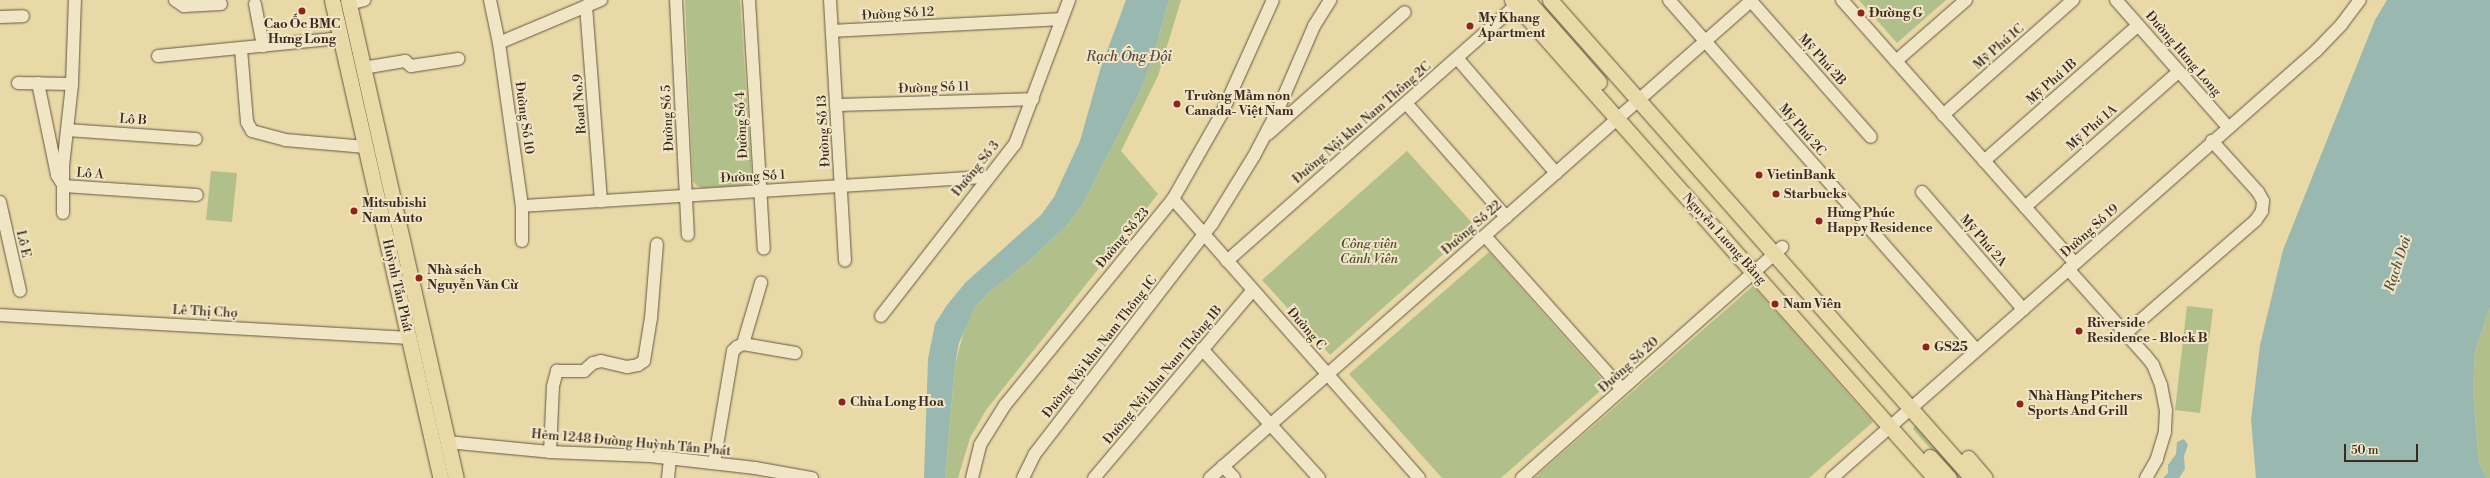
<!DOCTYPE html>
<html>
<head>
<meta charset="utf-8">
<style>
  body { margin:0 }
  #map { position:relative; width:2490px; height:478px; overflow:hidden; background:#e8d9a6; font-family:"Libre Bodoni",serif }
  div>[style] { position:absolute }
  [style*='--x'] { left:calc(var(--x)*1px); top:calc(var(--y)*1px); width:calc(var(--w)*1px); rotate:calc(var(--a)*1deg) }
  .green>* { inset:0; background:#b1c08a }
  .water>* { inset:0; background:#99b9b0 }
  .roads { filter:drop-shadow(0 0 1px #675542) drop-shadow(0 0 1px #675542) }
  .minor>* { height:12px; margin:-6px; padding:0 6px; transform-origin:6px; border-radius:6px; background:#f0e6c5 }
  .major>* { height:15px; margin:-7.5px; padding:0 7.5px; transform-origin:7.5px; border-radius:7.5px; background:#e8d9a6 }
  .dots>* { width:11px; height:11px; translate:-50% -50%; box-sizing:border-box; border:2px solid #f0e6c5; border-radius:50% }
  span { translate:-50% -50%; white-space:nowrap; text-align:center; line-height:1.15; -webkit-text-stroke:4px #f0e6c5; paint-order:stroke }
  .poi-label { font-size:13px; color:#3c2920; font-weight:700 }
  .left { translate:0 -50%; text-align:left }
  .street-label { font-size:13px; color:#3c2920 }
  .park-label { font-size:13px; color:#534735; font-style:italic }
  .water-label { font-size:14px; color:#534d44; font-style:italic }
  .scale { position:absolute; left:2344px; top:444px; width:74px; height:18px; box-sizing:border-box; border:2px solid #3c2920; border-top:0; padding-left:5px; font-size:12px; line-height:14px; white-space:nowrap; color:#3c2920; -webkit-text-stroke:3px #f0e6c5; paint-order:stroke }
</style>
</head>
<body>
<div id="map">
  <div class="green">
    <i style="clip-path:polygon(685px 0,740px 0,752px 177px,749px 184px,744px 186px,703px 188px,697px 186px,693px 181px)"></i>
    <i style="clip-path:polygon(1169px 0,1181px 0,1158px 76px,1121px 151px,1158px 194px,986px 410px,970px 438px,958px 478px,945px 478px,955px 364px,966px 324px,974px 309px,986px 295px,1030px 260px,1067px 225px,1083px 204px,1141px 90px,1152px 60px)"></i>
    <i style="clip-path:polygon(1859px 0,1946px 0,1897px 43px)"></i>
    <i style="clip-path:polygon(1407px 151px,1475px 226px,1330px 355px,1262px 280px)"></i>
    <i style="clip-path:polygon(211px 171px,237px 173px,232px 222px,206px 220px)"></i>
    <i style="clip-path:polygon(1489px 252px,1607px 385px,1501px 478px,1442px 478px,1349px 374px)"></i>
    <i style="clip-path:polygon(1753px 286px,1873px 422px,1809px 478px,1534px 478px)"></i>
    <i style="clip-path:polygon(2187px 306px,2213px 309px,2200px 413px,2175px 410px)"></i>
    <i style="clip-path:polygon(2490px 307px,2490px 478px,2487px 478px,2479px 463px,2473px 391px,2475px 351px)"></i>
    <i style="clip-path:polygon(1916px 424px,1964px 478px,1956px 478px,1913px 429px)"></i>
  </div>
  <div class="water">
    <i style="clip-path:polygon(1126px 0,1169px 0,1152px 60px,1141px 90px,1083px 204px,1067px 225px,1030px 260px,986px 295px,974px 309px,959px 343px,955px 364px,945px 478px,924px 478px,928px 359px,935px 324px,947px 305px,966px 282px,1041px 215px,1054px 197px,1080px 141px,1100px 70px)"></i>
    <i style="clip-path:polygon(2387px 0,2490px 0,2490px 307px,2475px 351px,2473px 391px,2479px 463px,2487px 478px,2256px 478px,2251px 420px,2260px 345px,2283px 250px,2375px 20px)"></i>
    <i style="clip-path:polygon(2184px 439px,2188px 445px,2184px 456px,2185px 469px,2179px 478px,2163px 478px,2168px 473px,2168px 465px,2176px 454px,2177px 442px)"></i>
  </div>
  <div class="roads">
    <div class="minor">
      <i style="--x:175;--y:0;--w:11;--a:34"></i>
      <i style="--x:184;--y:6;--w:37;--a:-3"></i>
      <i style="--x:490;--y:0;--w:44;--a:78.2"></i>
      <i style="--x:499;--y:43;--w:165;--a:82"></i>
      <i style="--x:522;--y:206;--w:35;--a:90"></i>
      <i style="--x:676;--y:0;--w:235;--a:87.1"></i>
      <i style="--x:749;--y:0;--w:249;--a:86.6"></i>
      <i style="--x:830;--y:0;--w:261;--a:86.7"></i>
      <i style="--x:1669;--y:0;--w:466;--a:48.7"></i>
      <i style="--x:1842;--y:0;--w:351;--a:48.5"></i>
      <i style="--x:2116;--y:0;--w:169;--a:48.6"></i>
      <i style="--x:1751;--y:1;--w:181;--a:48.6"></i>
      <i style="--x:255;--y:4;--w:43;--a:79.2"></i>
      <i style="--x:349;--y:4;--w:16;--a:-15"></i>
      <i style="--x:586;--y:6;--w:196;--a:85.6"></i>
      <i style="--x:0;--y:17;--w:23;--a:-2"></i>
      <i style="--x:832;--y:31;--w:230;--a:-3"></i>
      <i style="--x:499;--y:43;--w:111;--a:-22.9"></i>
      <i style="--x:241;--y:49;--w:73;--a:85.3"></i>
      <i style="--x:247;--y:122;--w:10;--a:61"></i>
      <i style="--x:252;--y:131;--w:34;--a:15"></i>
      <i style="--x:285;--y:140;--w:81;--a:4.9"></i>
      <i style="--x:158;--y:56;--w:183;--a:-5.6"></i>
      <i style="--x:1457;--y:58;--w:152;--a:49.3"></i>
      <i style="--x:1896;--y:61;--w:93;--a:-41.1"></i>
      <i style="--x:363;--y:68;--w:43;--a:-9.5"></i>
      <i style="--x:405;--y:61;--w:8;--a:40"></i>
      <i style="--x:411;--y:66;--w:48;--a:-8.5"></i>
      <i style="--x:18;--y:83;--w:54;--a:1.1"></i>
      <i style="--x:38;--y:83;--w:94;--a:78.3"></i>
      <i style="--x:57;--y:175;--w:13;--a:58"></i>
      <i style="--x:64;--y:186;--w:133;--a:3.9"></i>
      <i style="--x:1406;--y:103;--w:152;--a:48.7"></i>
      <i style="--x:836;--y:105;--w:197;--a:-1.7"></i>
      <i style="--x:1943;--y:115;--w:174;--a:-41.5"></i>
      <i style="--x:67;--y:130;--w:129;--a:4"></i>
      <i style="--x:1268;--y:134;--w:183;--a:-41.7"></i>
      <i style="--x:1984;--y:161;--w:205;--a:-41.4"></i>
      <i style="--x:1922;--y:192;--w:155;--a:49.2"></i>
      <i style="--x:1173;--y:199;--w:372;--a:48.6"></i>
      <i style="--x:0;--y:202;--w:91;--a:77.3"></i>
      <i style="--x:522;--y:206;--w:465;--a:-3.6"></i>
      <i style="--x:2025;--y:207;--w:205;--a:-41.4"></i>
      <i style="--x:63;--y:213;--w:47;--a:-90"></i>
      <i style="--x:63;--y:166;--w:82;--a:-83.7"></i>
      <i style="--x:72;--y:84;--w:84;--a:-88"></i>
      <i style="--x:1485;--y:236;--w:205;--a:48.2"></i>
      <i style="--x:1227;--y:261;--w:386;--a:-41.5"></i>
      <i style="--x:2068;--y:269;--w:115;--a:48.2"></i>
      <i style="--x:2145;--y:355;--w:13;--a:51"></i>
      <i style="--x:2153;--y:365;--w:22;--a:68"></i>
      <i style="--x:2161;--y:385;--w:25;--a:79"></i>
      <i style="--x:2166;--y:410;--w:22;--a:93"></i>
      <i style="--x:2165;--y:432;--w:28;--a:107"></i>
      <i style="--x:2157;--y:459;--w:22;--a:120"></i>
      <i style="--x:0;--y:315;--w:409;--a:3.2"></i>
      <i style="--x:881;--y:316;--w:218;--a:-52.1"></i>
      <i style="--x:1015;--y:144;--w:154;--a:-69.4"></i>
      <i style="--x:2126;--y:333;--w:172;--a:-41"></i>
      <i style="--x:2256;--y:220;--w:11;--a:-56"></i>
      <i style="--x:2262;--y:211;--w:10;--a:-84"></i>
      <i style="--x:2263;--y:201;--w:10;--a:-119"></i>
      <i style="--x:2258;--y:192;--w:69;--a:-132"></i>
      <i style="--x:743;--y:344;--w:64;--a:-73.6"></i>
      <i style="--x:1202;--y:349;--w:174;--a:47.8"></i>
      <i style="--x:447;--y:442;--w:103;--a:5.5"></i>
      <i style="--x:550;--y:452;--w:100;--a:2.3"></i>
      <i style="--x:650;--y:456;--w:106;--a:6.5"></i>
      <i style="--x:755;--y:468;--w:58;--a:10"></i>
      <i style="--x:550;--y:452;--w:66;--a:-87.4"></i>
      <i style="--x:553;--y:386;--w:16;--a:-75"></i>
      <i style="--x:557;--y:371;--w:27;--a:0"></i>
      <i style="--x:584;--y:371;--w:12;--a:-42"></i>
      <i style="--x:593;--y:363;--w:8;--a:-14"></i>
      <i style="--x:601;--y:361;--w:27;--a:13"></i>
      <i style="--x:627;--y:367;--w:11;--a:-10"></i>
      <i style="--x:638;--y:365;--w:7;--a:-34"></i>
      <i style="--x:644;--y:361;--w:44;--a:-80.8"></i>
      <i style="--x:651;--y:318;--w:74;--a:-85.4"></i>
      <i style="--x:714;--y:463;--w:114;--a:-80.4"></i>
      <i style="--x:733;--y:351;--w:6;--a:-45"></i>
      <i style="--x:737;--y:347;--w:7;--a:-27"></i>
      <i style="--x:743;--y:344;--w:53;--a:9.8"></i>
      <i style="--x:1223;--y:466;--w:16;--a:47"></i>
      <i style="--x:668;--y:478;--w:20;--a:-84"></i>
      <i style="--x:972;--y:478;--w:34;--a:-76"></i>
      <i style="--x:980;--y:445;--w:47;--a:-58"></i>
      <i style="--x:1005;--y:405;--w:266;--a:-50.8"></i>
      <i style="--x:1173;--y:199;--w:97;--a:-60.3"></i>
      <i style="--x:1221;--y:115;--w:126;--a:-65.7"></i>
      <i style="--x:1023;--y:478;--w:25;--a:-64"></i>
      <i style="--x:1034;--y:455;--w:292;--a:-52.4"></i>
      <i style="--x:1212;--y:224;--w:80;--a:-58.3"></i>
      <i style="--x:1254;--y:156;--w:47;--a:-62.4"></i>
      <i style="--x:1276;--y:114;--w:96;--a:-66.6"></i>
      <i style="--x:1314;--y:26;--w:31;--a:-58"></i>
      <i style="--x:1094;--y:478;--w:246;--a:-49.8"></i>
      <i style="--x:1210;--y:478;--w:723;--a:-41.41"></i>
      <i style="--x:1522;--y:478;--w:348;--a:-41.6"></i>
      <i style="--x:1832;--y:478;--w:645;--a:-41.42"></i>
      <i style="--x:2316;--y:51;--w:36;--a:-46"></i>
      <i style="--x:2341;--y:25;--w:31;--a:-53"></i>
    </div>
    <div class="major">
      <i style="--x:332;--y:0;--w:490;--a:77.2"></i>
      <i style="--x:348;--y:0;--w:490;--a:77.3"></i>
      <i style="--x:1512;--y:0;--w:638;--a:48.49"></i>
      <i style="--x:1527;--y:0;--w:109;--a:48.7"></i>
      <i style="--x:1550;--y:0;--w:638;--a:48.56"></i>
      <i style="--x:1930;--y:457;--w:28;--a:48"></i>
      <i style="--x:1968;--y:458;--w:26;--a:50"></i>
    </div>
  </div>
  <div class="dots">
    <i style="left:302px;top:11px;background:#8f2418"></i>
    <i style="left:1861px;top:13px;background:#8f2418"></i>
    <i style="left:1470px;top:26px;background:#8f2418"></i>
    <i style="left:1177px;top:104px;background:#8f2418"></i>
    <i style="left:1759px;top:175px;background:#8f2418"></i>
    <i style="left:1776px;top:194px;background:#8f2418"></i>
    <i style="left:354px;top:211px;background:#8f2418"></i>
    <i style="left:1819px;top:221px;background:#8f2418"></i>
    <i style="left:419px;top:278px;background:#8f2418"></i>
    <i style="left:1775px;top:304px;background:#8f2418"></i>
    <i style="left:2079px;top:331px;background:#8f2418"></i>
    <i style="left:1926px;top:347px;background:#8f2418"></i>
    <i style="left:842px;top:402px;background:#8f2418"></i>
    <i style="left:2020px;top:404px;background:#8f2418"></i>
  </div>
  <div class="poi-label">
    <span class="left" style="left:1869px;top:13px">Đường G</span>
    <span class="left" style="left:1478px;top:26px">My Khang<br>Apartment</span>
    <span style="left:302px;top:32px">Cao Ốc BMC<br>Hưng Long</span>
    <span class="left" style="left:1185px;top:104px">Trường Mầm non<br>Canada- Việt Nam</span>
    <span class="left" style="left:1767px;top:175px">VietinBank</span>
    <span class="left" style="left:1784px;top:194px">Starbucks</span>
    <span class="left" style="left:362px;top:211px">Mitsubishi<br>Nam Auto</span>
    <span class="left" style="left:1827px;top:221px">Hưng Phúc<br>Happy Residence</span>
    <span class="left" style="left:427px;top:278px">Nhà sách<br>Nguyễn Văn Cừ</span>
    <span class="left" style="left:1783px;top:304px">Nam Viên</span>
    <span class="left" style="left:2087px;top:331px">Riverside<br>Residence - Block B</span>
    <span class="left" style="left:1934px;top:347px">GS25</span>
    <span class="left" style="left:2028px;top:404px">Nhà Hàng Pitchers<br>Sports And Grill</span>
    <span class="left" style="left:850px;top:402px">Chùa Long Hoa</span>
  </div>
  <div class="street-label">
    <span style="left:898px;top:14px;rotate:-3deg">Đường Số 12</span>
    <span style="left:1999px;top:47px;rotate:-41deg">Mỹ Phú 1C</span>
    <span style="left:2183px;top:54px;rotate:49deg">Đường Hưng Long</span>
    <span style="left:1822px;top:60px;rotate:48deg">Mỹ Phú 2B</span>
    <span style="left:2052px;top:82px;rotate:-41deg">Mỹ Phú 1B</span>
    <span style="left:934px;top:88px;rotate:-2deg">Đường Số 11</span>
    <span style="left:580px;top:104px;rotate:-94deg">Road No.9</span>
    <span style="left:524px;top:118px;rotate:82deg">Đường Số 10</span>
    <span style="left:668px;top:118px;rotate:-93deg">Đường Số 5</span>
    <span style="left:133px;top:120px;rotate:4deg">Lô B</span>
    <span style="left:1362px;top:123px;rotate:-41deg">Đường Nội khu Nam Thông 2C</span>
    <span style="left:742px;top:125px;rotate:-93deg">Đường Số 4</span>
    <span style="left:2092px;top:128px;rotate:-41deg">Mỹ Phú 1A</span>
    <span style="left:1802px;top:130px;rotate:49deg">Mỹ Phú 2C</span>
    <span style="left:824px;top:131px;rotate:-93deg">Đường Số 13</span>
    <span style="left:976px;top:169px;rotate:-51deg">Đường Số 3</span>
    <span style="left:90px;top:174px;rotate:4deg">Lô A</span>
    <span style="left:753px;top:177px;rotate:-3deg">Đường Số 1</span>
    <span style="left:1472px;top:228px;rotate:-41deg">Đường Số 22</span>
    <span style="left:2090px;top:231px;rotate:-42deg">Đường Số 19</span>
    <span style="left:1123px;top:238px;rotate:-50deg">Đường Số 23</span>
    <span style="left:1724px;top:239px;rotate:48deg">Nguyễn Lương Bằng</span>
    <span style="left:1983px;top:241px;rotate:49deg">Mỹ Phú 2A</span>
    <span style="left:23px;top:244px;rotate:77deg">Lô E</span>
    <span style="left:397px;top:286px;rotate:77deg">Huỳnh Tấn Phát</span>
    <span style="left:205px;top:312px;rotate:3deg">Lê Thị Chợ</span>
    <span style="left:1306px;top:329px;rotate:49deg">Đường C</span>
    <span style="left:1100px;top:347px;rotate:-52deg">Đường Nội khu Nam Thông 1C</span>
    <span style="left:1629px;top:365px;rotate:-42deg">Đường Số 20</span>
    <span style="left:1163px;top:375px;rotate:-50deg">Đường Nội khu Nam Thông 1B</span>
    <span style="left:631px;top:443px;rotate:5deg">Hẻm 1248 Đường Huỳnh Tấn Phát</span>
  </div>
  <div class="park-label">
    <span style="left:1369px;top:252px">Công viên<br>Cảnh Viên</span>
  </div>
  <div class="water-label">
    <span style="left:1129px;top:57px">Rạch Ông Đội</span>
    <span style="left:2398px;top:264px;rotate:-72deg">Rạch Dơi</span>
  </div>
  <div class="scale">50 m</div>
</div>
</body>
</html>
